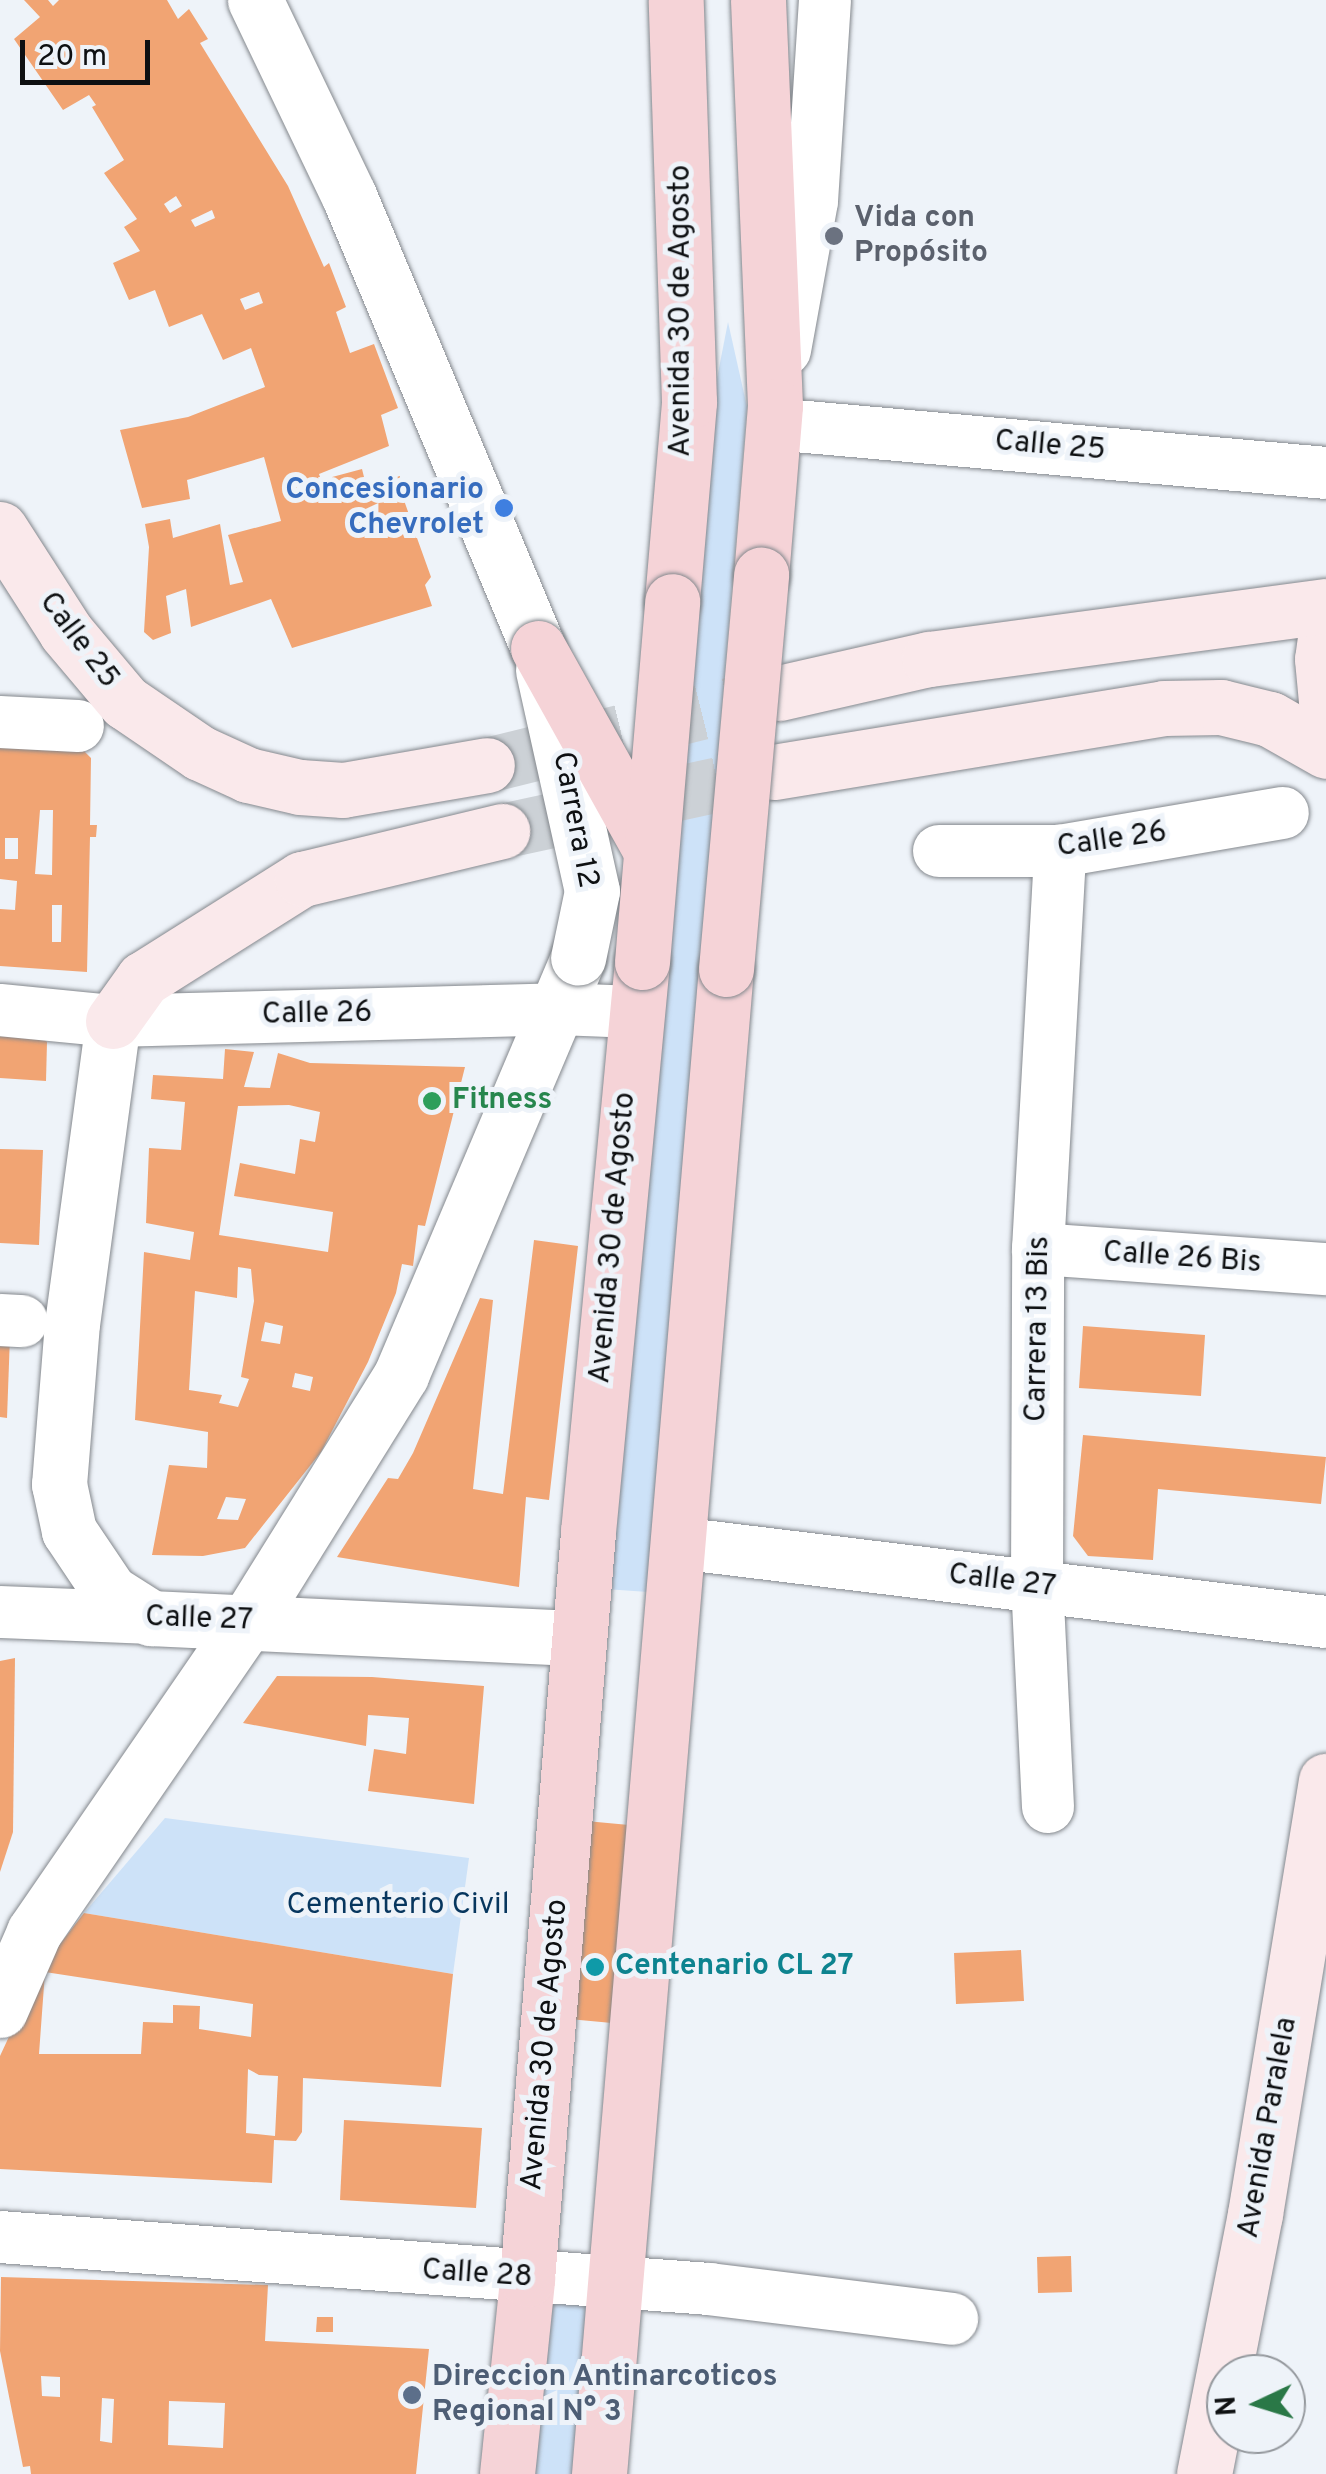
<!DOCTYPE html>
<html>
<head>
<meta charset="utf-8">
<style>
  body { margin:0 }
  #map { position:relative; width:1326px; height:2474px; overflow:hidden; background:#eef3f9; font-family:Overpass,sans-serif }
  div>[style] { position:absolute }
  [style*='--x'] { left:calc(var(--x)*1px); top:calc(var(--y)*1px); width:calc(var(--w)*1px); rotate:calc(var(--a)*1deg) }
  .green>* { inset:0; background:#cde2f8 }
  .building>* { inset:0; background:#f1a473 }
  .secondary-tunnel>* { height:55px; margin-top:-27.5px; transform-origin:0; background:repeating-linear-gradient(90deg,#ccd1d6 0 55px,transparent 0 83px) }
  .roads { filter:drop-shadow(0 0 2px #84888d) drop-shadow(0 0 2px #84888d) }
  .minor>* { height:52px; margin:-26px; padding:0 26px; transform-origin:26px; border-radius:26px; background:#fff }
  .tertiary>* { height:55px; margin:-27.5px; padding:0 27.5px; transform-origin:27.5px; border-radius:27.5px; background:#fff }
  .secondary>* { height:55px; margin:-27.5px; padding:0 27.5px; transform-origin:27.5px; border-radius:27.5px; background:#fae9eb }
  .primary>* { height:55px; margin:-27.5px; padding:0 27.5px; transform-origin:27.5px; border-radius:27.5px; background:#f5d3d7 }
  .bridges { filter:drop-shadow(0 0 2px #84888d) drop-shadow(0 0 2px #84888d) }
  .tertiary-bridge>* { height:55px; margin:-27.5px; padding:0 27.5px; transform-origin:27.5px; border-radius:27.5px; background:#fff }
  .primary-bridge>* { height:55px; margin:-27.5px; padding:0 27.5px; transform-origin:27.5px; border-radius:27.5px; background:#f5d3d7 }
  .dots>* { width:28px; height:28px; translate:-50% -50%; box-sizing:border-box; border:5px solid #eef3f9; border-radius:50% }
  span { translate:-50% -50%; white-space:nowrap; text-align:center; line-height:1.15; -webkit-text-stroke:10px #eef3f9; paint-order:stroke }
  .worship-label { font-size:30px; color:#5b616d; font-weight:700 }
  .left { translate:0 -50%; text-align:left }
  .street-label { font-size:30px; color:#0e1012 }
  .shop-label { font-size:30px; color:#366cbe; font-weight:700 }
  .right { translate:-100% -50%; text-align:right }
  .leisure-label { font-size:30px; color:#27864d; font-weight:700 }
  .park-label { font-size:30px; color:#07365e }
  .culture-label { font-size:30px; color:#0d838f; font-weight:700 }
  .service-label { font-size:30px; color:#4e5e75; font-weight:700 }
  .north { position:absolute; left:1206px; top:2354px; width:100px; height:100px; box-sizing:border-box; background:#eef3f9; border:2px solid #94989d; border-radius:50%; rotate:266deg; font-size:28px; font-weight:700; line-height:40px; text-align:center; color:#0e1012 }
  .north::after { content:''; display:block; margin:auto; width:35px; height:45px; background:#2a7847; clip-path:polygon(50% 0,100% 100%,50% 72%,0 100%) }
  .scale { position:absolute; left:20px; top:40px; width:130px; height:45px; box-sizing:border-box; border:5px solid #0e1012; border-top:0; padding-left:12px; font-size:30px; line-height:35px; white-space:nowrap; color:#0e1012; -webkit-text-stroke:8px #eef3f9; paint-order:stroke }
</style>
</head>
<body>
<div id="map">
  <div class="green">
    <i style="clip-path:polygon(728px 322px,747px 407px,648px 1592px,605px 1589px,712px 404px)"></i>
    <i style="clip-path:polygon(165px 1818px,469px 1858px,453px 1974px,84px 1913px)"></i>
    <i style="clip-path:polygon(544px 2280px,588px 2282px,574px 2474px,528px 2474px)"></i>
  </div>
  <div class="building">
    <i style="clip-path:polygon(evenodd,24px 0,48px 0,53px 6px,59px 0,167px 0,178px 19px,189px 9px,208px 39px,200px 43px,288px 186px,324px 267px,329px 263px,346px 307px,336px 312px,350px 353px,374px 344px,398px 408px,381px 415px,389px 446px,319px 474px,321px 480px,362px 469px,366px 485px,400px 476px,400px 489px,412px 523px,419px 529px,417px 538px,431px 577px,425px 585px,432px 606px,292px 648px,271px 599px,191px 627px,186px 589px,166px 596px,171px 633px,153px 640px,144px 632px,149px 547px,145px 524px,170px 519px,173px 538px,220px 524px,230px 585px,243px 582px,228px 535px,281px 521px,264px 457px,187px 480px,190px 499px,142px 508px,120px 430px,188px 417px,265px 387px,251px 348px,223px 360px,202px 314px,169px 327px,155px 290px,129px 300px,113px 263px,140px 251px,124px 227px,137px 219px,104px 173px,124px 160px,92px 107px,96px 105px,89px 95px,63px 110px,14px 39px,40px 17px,24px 0,176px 196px,182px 206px,170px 213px,164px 204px,176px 196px,24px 0,212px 210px,215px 218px,195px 227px,191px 220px,212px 210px,24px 0,259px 292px,263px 303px,245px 310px,240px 299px,259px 292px)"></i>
    <i style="clip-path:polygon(evenodd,0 742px,80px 747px,91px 758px,90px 825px,97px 825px,96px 837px,90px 837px,87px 972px,0 966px,0 909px,15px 910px,17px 881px,0 879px,0 742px,40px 810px,53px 810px,52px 875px,35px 874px,40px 810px,0 742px,5px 838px,18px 838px,18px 859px,5px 859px,5px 838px,0 742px,52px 905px,62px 905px,61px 942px,52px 942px,52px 905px)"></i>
    <i style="clip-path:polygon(0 1030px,38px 1032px,47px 1042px,46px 1081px,0 1078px)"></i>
    <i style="clip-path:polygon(evenodd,225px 1049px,254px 1052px,244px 1087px,270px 1088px,278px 1053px,310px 1063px,465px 1067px,425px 1226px,418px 1225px,413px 1266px,402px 1264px,396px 1293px,368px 1362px,321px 1452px,245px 1548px,203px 1556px,152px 1555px,169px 1465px,207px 1468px,208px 1432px,135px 1420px,144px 1252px,190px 1260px,194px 1232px,146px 1223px,149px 1148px,181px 1150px,185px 1102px,151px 1099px,153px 1075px,223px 1079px,225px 1049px,289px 1105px,320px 1112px,315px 1142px,300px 1139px,295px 1174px,240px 1163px,234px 1196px,333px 1212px,328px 1252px,219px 1235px,238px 1106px,289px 1105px,225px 1049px,238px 1267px,251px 1269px,254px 1301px,241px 1377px,249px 1379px,238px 1407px,219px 1403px,222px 1395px,189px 1390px,195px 1291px,237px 1298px,238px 1267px,225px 1049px,265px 1322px,283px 1326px,280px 1344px,261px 1341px,265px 1322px,225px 1049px,295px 1373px,313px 1377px,310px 1391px,292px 1387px,295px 1373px,225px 1049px,226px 1497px,246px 1499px,238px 1520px,217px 1519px,226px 1497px)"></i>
    <i style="clip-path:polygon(0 1149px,43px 1150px,39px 1245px,0 1243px)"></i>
    <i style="clip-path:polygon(534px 1240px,578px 1246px,549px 1500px,526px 1497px,519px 1587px,337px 1557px,388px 1478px,398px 1479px,413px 1453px,480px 1298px,493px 1300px,473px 1489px,503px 1494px)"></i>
    <i style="clip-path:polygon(1083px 1326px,1205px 1335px,1201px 1396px,1079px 1388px)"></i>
    <i style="clip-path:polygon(0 1336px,10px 1336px,7px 1418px,0 1417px)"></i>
    <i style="clip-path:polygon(1083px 1435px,1326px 1457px,1321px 1504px,1158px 1489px,1153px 1560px,1088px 1556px,1073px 1536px)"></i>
    <i style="clip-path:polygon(15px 1658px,13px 1832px,0 1872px,0 1661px)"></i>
    <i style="clip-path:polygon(277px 1676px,372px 1677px,484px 1686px,474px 1804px,368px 1791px,374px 1749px,406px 1754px,409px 1718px,368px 1715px,366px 1746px,243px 1723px)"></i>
    <i style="clip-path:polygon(586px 1821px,629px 1825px,612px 2023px,569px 2019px)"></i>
    <i style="clip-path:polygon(evenodd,84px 1913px,453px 1974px,441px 2087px,303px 2078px,302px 2132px,296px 2141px,274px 2140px,272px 2183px,0 2169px,0 2056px,40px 1970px,84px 1913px,45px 1972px,253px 2004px,251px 2037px,199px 2029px,200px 2006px,173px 2005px,173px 2023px,143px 2022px,141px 2054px,39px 2054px,45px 1972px,84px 1913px,248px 2069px,259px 2075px,278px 2076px,275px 2136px,246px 2133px,248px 2069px)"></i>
    <i style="clip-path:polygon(1021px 1950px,1024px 2001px,956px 2004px,954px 1953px)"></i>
    <i style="clip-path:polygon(344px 2120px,482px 2128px,476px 2208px,340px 2200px)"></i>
    <i style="clip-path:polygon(1071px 2256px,1072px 2292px,1038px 2293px,1037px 2257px)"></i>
    <i style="clip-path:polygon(evenodd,1px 2277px,268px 2285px,265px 2341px,429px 2349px,416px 2474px,31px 2474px,30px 2466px,23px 2467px,0 2351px,1px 2277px,41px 2376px,60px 2377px,60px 2397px,42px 2396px,41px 2376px,1px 2277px,102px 2398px,114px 2399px,112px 2443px,100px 2441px,102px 2398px,1px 2277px,169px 2401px,225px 2403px,223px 2448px,168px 2445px,169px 2401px)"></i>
    <i style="clip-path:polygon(317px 2317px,333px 2317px,333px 2332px,316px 2332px)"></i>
  </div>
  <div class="secondary-tunnel">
    <i style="--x:487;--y:765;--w:301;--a:-13.9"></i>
    <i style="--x:502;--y:831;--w:278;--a:-12.2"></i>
  </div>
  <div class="roads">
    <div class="minor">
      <i style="--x:785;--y:350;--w:151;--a:-79.7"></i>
      <i style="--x:812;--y:201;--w:201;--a:-86.3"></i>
      <i style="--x:773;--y:424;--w:555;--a:5.06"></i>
      <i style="--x:0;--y:722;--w:78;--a:2.9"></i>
      <i style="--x:939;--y:851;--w:121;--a:0"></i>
      <i style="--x:1060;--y:851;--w:226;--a:-9.7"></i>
      <i style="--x:0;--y:1010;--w:114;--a:5.6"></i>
      <i style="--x:113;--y:1021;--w:446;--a:-1.5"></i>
      <i style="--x:559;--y:1009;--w:76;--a:2.3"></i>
      <i style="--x:1038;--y:1249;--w:289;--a:4"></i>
      <i style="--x:0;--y:1320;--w:22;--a:3"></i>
      <i style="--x:678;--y:1543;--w:653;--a:6.95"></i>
      <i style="--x:0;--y:1612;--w:151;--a:2.3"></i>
      <i style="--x:1048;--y:1807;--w:221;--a:-92.8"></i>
      <i style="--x:1037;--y:1586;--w:337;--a:-89.8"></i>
      <i style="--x:1038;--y:1249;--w:399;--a:-86.8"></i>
      <i style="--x:0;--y:2237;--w:711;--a:4.19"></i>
      <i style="--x:709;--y:2289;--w:245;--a:7"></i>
    </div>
    <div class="tertiary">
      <i style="--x:255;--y:0;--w:217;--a:64.4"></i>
      <i style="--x:349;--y:196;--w:490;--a:67.3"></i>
      <i style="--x:113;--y:1021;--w:305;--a:97.7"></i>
      <i style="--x:72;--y:1323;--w:162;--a:94.6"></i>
      <i style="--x:59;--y:1484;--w:48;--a:78"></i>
      <i style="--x:69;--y:1531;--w:73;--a:56.1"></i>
      <i style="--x:110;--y:1592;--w:49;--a:32.4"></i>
      <i style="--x:151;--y:1618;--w:427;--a:2.7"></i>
      <i style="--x:0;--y:2010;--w:85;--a:-66.4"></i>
      <i style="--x:34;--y:1932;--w:378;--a:-55.5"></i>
      <i style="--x:248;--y:1621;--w:290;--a:-58.1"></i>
      <i style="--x:401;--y:1375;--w:453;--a:-67"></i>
    </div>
    <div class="secondary">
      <i style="--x:0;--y:529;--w:122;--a:57.3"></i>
      <i style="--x:66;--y:632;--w:92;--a:49.9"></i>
      <i style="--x:125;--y:702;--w:91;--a:34.2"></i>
      <i style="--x:200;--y:753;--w:53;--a:24.6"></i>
      <i style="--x:248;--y:775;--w:53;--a:13"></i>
      <i style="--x:300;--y:787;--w:43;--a:4"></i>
      <i style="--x:343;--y:790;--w:146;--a:-9.8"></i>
      <i style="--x:1326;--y:631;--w:28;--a:98"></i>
      <i style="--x:1322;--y:659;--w:42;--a:84.6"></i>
      <i style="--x:779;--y:693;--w:154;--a:-12.8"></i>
      <i style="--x:929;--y:659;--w:401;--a:-7.6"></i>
      <i style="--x:774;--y:772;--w:395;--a:-9.3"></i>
      <i style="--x:1164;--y:708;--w:57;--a:-1"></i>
      <i style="--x:1221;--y:707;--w:50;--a:13.8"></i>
      <i style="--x:1270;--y:719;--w:64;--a:29.7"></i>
      <i style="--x:113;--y:1021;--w:52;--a:-54.5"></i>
      <i style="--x:143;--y:979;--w:188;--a:-32.2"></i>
      <i style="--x:302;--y:879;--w:206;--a:-13.5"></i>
      <i style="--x:1204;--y:2474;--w:265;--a:-78.9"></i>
      <i style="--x:1255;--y:2214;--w:439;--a:-80.7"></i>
    </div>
    <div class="primary">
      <i style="--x:758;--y:0;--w:406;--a:87.6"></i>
      <i style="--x:775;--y:406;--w:170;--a:94.7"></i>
      <i style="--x:672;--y:601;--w:200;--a:-85.1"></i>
      <i style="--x:689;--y:402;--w:402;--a:-91.9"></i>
      <i style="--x:507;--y:2474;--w:196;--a:-84.1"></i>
      <i style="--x:527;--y:2279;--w:749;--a:-85.33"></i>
      <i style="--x:588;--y:1532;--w:573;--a:-84.59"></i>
      <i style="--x:599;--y:2474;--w:1510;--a:-85.18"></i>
    </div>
  </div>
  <div class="bridges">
    <div class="tertiary-bridge">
      <i style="--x:543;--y:670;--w:226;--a:77.5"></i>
      <i style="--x:592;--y:891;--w:68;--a:101.8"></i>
    </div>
    <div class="primary-bridge">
      <i style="--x:538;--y:648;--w:232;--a:60.9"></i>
      <i style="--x:642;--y:962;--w:362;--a:-85.2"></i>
      <i style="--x:726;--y:969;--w:396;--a:-84.9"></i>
    </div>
  </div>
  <div class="dots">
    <i style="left:834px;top:236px;background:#6b7280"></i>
    <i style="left:504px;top:508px;background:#3f7fe0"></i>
    <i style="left:432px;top:1101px;background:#2e9e5b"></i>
    <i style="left:595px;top:1967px;background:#0f9aa8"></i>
    <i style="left:412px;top:2395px;background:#5c6f8a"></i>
  </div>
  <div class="worship-label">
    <span class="left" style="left:854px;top:236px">Vida con<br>Propósito</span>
  </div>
  <div class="street-label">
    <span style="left:682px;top:311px;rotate:-90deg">Avenida 30 de Agosto</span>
    <span style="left:1050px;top:447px;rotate:5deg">Calle 25</span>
    <span style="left:78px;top:641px;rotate:53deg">Calle 25</span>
    <span style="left:574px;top:820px;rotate:79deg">Carrera 12</span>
    <span style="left:1112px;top:841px;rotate:-8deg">Calle 26</span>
    <span style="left:317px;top:1015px;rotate:-1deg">Calle 26</span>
    <span style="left:614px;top:1238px;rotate:-85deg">Avenida 30 de Agosto</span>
    <span style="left:1182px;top:1259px;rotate:4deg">Calle 26 Bis</span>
    <span style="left:1039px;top:1329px;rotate:-89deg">Carrera 13 Bis</span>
    <span style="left:1002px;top:1582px;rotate:7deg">Calle 27</span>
    <span style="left:199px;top:1620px;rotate:2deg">Calle 27</span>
    <span style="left:546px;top:2045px;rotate:-85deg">Avenida 30 de Agosto</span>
    <span style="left:1269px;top:2128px;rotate:-80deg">Avenida Paralela</span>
    <span style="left:477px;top:2275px;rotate:4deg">Calle 28</span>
  </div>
  <div class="shop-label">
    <span class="right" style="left:484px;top:508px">Concesionario<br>Chevrolet</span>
  </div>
  <div class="leisure-label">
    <span class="left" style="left:452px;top:1101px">Fitness</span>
  </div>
  <div class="park-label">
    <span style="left:398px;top:1906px">Cementerio Civil</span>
  </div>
  <div class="culture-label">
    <span class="left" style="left:615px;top:1967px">Centenario CL 27</span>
  </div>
  <div class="service-label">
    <span class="left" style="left:432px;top:2395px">Direccion Antinarcoticos<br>Regional N° 3</span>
  </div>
  <div class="north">N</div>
  <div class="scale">20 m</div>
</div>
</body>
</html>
